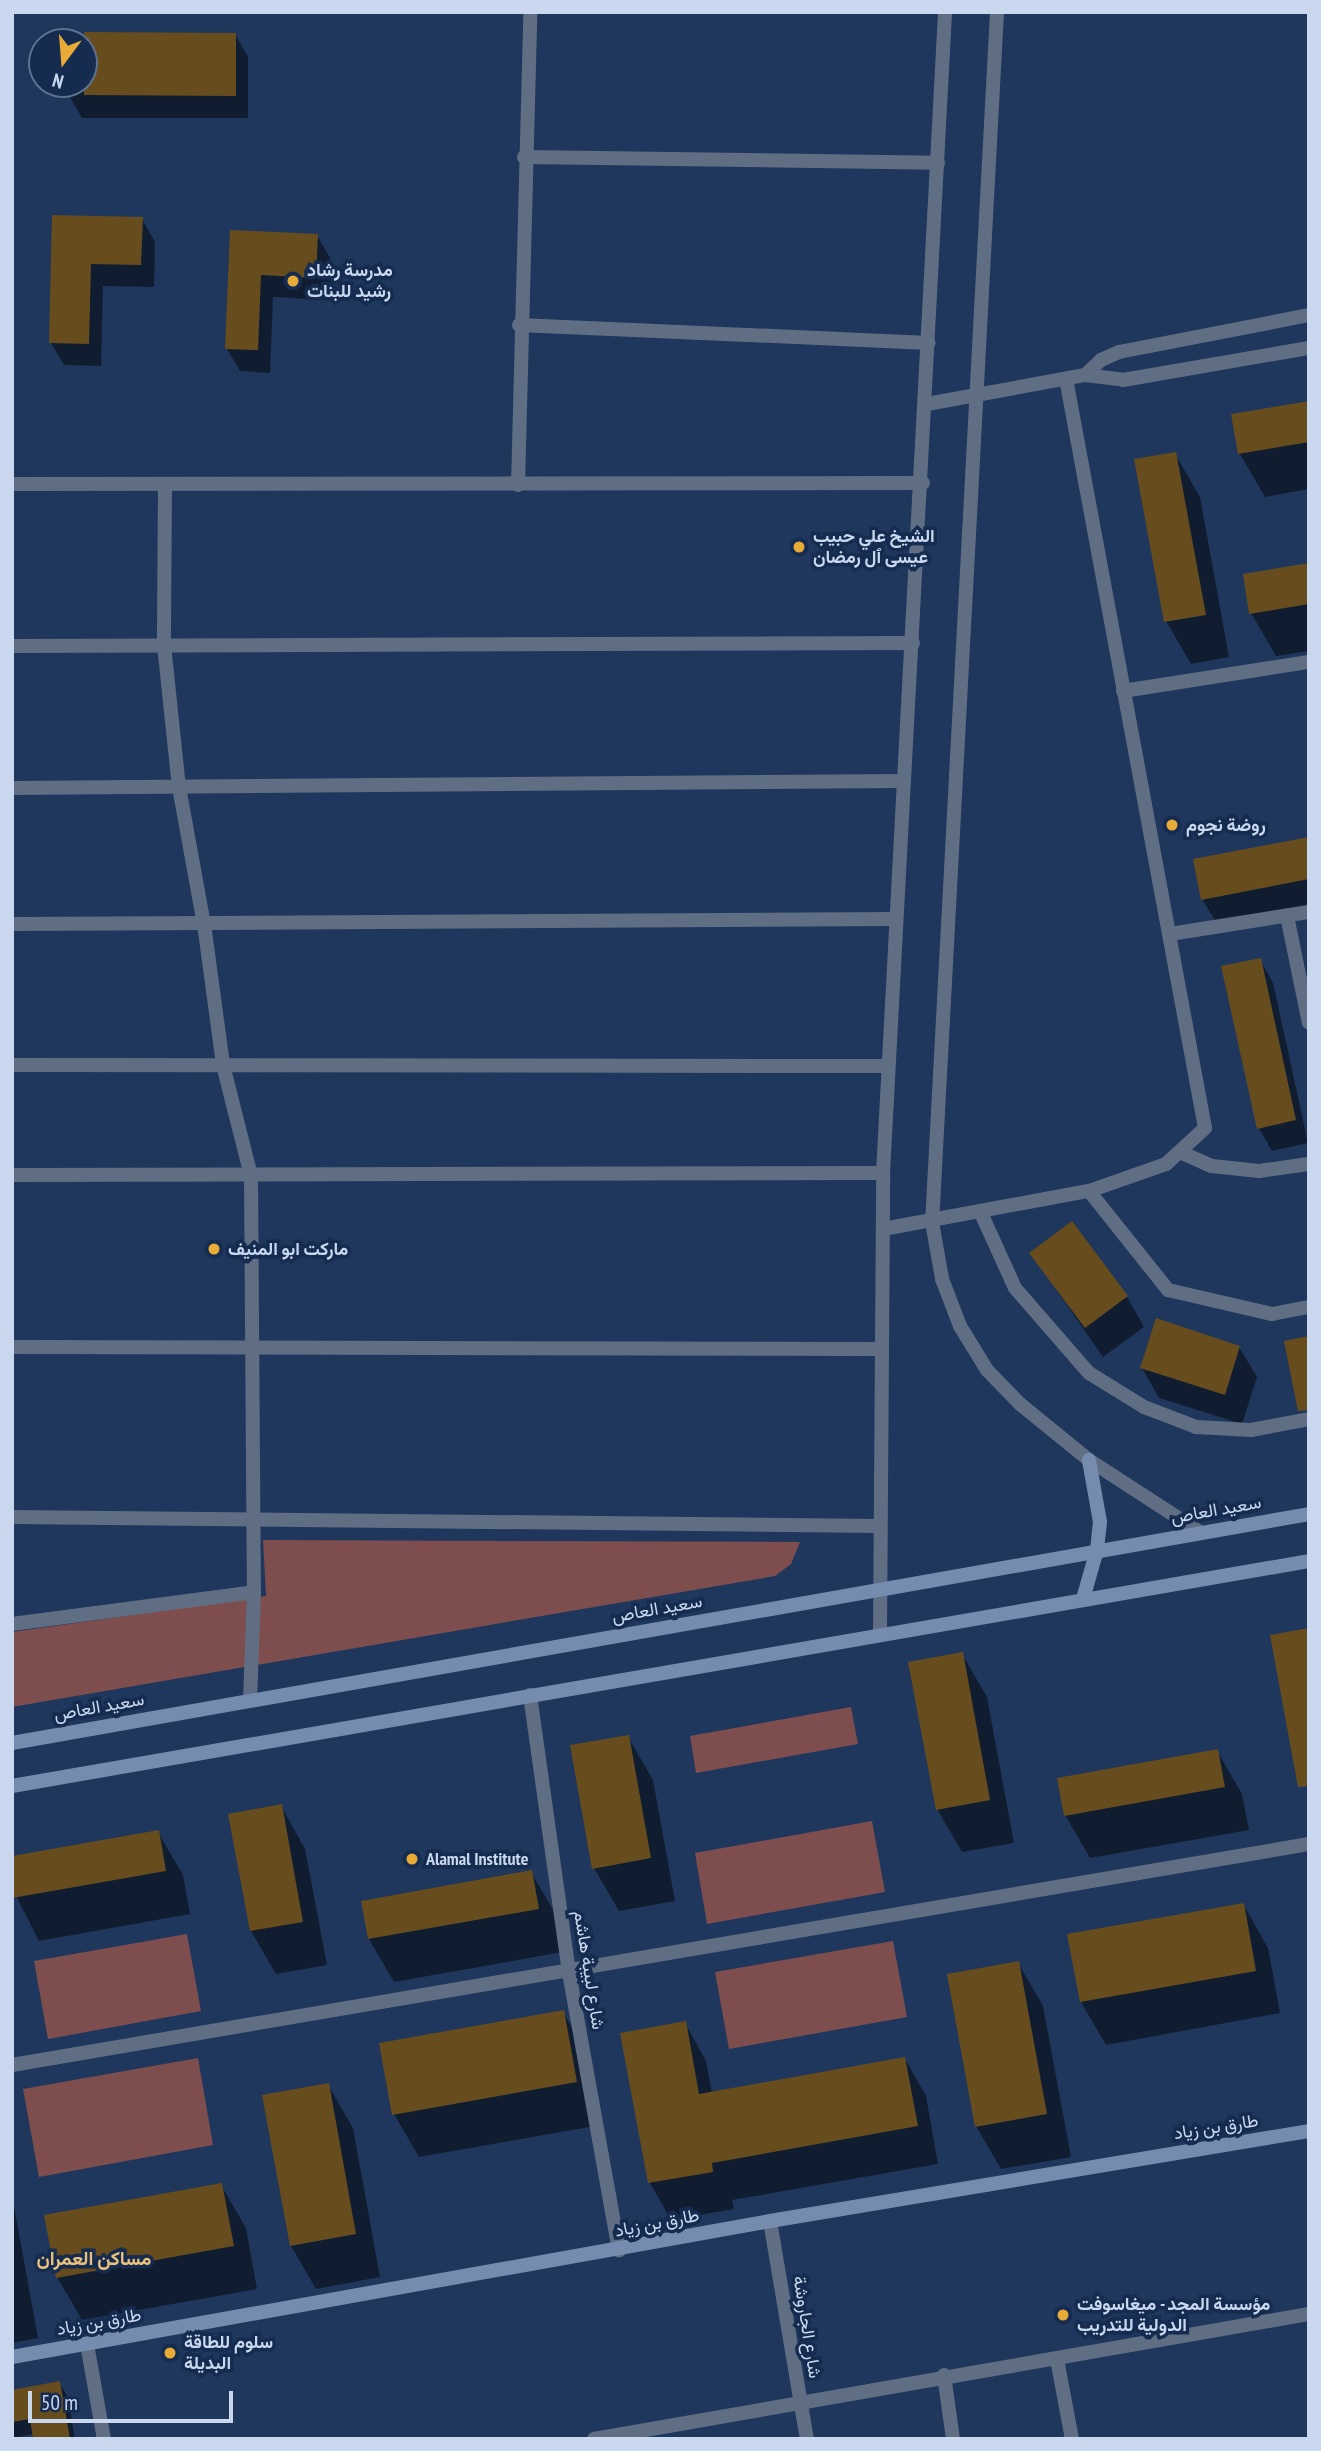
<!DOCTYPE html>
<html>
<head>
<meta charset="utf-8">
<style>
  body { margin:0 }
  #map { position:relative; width:1321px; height:2451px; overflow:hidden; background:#1f375c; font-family:"PT Sans Narrow",Vazirmatn,sans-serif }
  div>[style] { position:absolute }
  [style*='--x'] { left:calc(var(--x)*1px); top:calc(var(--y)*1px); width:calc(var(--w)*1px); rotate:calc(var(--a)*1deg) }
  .green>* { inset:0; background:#7e4e4f }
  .shadow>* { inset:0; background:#0007 }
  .building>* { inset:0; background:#674d1e }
  .minor>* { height:14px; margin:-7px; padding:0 7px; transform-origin:7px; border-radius:7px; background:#606e84 }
  .tertiary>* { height:14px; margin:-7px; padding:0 7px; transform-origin:7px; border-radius:7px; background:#606e84 }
  .secondary>* { height:14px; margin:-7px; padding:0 7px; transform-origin:7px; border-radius:7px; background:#768caf }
  .dots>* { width:19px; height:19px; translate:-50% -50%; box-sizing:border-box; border:4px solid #152c50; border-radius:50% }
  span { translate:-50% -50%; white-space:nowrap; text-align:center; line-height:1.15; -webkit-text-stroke:7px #152c50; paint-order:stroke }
  .poi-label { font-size:18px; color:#c9d8ef; font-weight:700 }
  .left { translate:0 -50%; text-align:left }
  .street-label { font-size:18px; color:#c9d8ef }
  .neighbourhood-label { font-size:19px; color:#ebc17b; font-weight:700 }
  .frame { position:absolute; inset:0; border:14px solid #c9d8ef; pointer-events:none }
  .north { position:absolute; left:28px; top:28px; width:70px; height:70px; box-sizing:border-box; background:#152c50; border:2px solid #5d7190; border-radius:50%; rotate:196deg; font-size:19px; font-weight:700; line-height:28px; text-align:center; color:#c9d8ef }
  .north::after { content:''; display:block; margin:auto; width:24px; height:32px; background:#e8ab37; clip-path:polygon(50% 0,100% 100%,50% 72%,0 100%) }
  .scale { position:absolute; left:28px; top:2391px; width:205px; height:32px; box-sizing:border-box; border:4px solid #c9d8ef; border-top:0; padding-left:9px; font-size:21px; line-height:24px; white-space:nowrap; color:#c9d8ef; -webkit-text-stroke:5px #152c50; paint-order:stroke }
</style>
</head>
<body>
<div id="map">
  <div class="green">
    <i style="clip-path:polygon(263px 1540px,800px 1542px,791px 1564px,775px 1576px,12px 1707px,12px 1632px,266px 1596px)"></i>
    <i style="clip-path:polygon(851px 1707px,858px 1744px,696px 1773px,690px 1736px)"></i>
    <i style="clip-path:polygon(872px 1821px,885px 1892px,707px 1924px,695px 1853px)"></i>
    <i style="clip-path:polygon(187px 1934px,201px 2011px,48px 2039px,34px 1961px)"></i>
    <i style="clip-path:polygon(893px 1941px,907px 2017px,729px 2049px,715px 1972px)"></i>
    <i style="clip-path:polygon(198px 2058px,213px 2145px,39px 2177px,23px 2089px)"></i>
  </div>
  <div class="shadow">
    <i style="clip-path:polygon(69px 34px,235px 34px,248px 57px,248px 118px,82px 118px,69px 95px,69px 84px,84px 84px,84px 42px,69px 42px)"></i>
    <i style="clip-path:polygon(54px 217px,142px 219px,155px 242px,154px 287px,103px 286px,101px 366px,64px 365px,51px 343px)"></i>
    <i style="clip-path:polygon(231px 232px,317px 235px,330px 258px,329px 300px,273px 297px,270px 373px,240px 371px,227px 349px)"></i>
    <i style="clip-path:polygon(1309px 402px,1309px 489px,1265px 497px,1240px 454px,1233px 415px)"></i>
    <i style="clip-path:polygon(1175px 454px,1200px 497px,1229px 657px,1191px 664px,1166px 621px)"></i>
    <i style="clip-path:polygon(1309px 565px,1309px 651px,1276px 656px,1251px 613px)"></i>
    <i style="clip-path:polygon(1309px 839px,1309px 904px,1216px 922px,1202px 899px)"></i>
    <i style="clip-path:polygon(1260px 960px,1273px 983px,1308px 1143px,1272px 1151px,1259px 1128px)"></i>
    <i style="clip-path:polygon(1031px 1253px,1127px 1297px,1144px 1327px,1103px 1357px)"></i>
    <i style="clip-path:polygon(1239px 1347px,1257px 1377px,1242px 1424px,1159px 1398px,1142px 1368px)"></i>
    <i style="clip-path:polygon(962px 1654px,987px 1697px,1014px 1843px,962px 1852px,937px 1809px)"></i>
    <i style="clip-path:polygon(628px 1737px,653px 1780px,675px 1901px,619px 1911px,594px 1868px)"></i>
    <i style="clip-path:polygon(1217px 1751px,1242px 1794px,1249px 1830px,1090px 1858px,1065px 1815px)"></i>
    <i style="clip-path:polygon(281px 1806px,305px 1849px,327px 1965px,276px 1974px,251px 1931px,230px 1815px)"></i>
    <i style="clip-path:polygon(158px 1832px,183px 1875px,190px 1914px,39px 1941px,12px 1888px)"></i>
    <i style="clip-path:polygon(531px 1872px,556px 1915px,563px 1952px,394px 1982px,369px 1939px)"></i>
    <i style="clip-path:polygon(1243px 1904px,1268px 1948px,1280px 2013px,1106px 2045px,1081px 2002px)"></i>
    <i style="clip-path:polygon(1018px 1963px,1043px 2006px,1071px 2157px,1001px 2169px,976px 2126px)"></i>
    <i style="clip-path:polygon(563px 2012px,588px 2055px,601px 2125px,419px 2157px,394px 2114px)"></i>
    <i style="clip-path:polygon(685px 2023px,706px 2061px,712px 2093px,905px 2059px,926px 2096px,938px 2164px,732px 2200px,734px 2209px,671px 2220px,650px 2183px,622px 2034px)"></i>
    <i style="clip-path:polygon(328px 2085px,353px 2128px,380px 2277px,316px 2289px,291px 2246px,264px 2096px)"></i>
    <i style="clip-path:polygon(221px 2185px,246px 2228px,257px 2289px,82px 2320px,57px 2277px)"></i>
    <i style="clip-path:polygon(12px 2195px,38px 2338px,12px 2343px)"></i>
    <i style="clip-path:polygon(60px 2383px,68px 2398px,75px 2439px,35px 2439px,34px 2434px,12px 2438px,12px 2392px)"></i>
  </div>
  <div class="building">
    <i style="clip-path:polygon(84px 32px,236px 33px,236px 96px,84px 95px)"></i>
    <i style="clip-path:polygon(52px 215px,143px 217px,141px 265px,91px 264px,89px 344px,49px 343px)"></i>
    <i style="clip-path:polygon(230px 230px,318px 234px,316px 278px,261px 275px,258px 350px,225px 349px)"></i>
    <i style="clip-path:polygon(1309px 401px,1309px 442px,1238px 454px,1231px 414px)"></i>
    <i style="clip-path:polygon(1176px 452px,1206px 615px,1164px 622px,1134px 459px)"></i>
    <i style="clip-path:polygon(1309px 563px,1309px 604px,1249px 614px,1243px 574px)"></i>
    <i style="clip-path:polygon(1309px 837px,1309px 879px,1201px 900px,1193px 859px)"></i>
    <i style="clip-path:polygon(1261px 958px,1296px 1120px,1257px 1129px,1221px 966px)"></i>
    <i style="clip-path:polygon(1072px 1221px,1128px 1296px,1085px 1328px,1029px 1253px)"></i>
    <i style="clip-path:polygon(1156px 1318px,1240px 1346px,1225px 1395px,1140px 1368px)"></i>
    <i style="clip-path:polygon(1309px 1336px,1309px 1410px,1298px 1411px,1284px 1341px)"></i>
    <i style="clip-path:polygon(1309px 1628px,1309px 1786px,1298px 1787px,1270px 1635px)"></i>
    <i style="clip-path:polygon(963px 1652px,990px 1800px,936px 1810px,908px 1662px)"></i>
    <i style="clip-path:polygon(629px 1735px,651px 1858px,592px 1869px,570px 1745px)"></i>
    <i style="clip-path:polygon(1218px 1749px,1225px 1787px,1064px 1816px,1057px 1778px)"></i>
    <i style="clip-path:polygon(282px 1804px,303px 1922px,250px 1931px,228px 1814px)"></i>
    <i style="clip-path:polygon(159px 1830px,166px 1871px,12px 1898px,12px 1856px)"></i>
    <i style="clip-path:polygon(532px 1870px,539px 1909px,368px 1939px,361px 1901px)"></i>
    <i style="clip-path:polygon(1244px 1903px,1256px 1971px,1080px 2002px,1067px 1934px)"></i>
    <i style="clip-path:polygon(1019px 1961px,1047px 2114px,975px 2127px,947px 1974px)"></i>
    <i style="clip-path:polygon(564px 2010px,577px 2082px,392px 2115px,379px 2043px)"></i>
    <i style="clip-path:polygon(686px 2021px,699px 2094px,905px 2057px,918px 2126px,712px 2163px,713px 2172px,648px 2183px,620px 2033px)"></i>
    <i style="clip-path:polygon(329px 2083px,356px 2234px,290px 2246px,262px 2095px)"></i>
    <i style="clip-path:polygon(222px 2183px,234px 2246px,56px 2278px,44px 2215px)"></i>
    <i style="clip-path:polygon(60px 2381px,70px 2439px,33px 2439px,30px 2419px,12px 2422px,12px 2390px)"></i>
  </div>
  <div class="minor">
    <i style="--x:524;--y:157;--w:414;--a:0.8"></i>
    <i style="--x:519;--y:325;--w:410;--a:2.5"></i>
    <i style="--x:12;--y:484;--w:911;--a:-0.06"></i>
    <i style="--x:165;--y:484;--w:161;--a:90.4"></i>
    <i style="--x:164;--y:645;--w:143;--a:84"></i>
    <i style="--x:179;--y:787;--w:139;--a:79.7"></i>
    <i style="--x:204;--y:924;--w:142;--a:82.3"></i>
    <i style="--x:223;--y:1065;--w:114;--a:75.8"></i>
    <i style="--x:251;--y:1176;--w:416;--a:89.6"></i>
    <i style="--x:254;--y:1592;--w:107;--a:92.1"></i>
    <i style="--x:518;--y:485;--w:473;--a:-88.5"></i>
    <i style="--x:12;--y:646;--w:901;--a:-0.19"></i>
    <i style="--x:1123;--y:691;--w:188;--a:-8.9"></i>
    <i style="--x:12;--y:788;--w:892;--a:-0.45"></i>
    <i style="--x:1287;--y:916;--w:109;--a:78.4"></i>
    <i style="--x:12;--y:924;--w:884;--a:-0.32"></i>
    <i style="--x:1170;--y:934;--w:141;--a:-9"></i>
    <i style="--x:12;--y:1065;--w:876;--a:0.07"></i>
    <i style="--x:1180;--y:1152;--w:35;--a:24"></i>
    <i style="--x:1212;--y:1166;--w:47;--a:6.1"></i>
    <i style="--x:1259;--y:1171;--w:50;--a:-8"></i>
    <i style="--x:12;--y:1175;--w:871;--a:-0.13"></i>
    <i style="--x:1089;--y:1191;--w:127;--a:51.4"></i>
    <i style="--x:1168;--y:1290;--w:107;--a:13"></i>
    <i style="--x:1272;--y:1314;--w:38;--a:-11"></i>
    <i style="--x:981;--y:1213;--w:82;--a:65.6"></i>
    <i style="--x:1015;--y:1288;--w:113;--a:49"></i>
    <i style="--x:1089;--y:1373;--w:65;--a:31.7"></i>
    <i style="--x:1144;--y:1407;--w:56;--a:21"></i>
    <i style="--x:1196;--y:1427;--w:55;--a:3.1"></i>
    <i style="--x:1251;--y:1430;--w:59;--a:-10.7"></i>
    <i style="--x:883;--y:1229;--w:209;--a:-10.5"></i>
    <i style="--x:1089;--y:1191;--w:82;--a:-19.3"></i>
    <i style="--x:1166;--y:1164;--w:53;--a:-42.7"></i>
    <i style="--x:1205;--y:1128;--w:762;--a:-100.51"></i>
    <i style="--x:12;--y:1347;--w:869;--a:0.13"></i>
    <i style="--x:12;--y:1517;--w:867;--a:0.59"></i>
    <i style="--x:12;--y:1624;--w:244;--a:-7.5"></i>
    <i style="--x:530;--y:1695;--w:275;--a:82"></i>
    <i style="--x:568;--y:1967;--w:288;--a:79.8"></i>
    <i style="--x:12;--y:2065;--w:1316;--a:-9.67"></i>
    <i style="--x:770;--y:2221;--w:221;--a:80.4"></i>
    <i style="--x:1057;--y:2359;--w:81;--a:79.4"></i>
    <i style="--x:944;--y:2375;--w:65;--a:82"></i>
    <i style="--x:594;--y:2439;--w:726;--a:-9.92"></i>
  </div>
  <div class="tertiary">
    <i style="--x:997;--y:12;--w:1212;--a:93.07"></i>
    <i style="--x:932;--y:1222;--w:58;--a:80"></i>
    <i style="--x:942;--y:1279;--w:50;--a:69"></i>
    <i style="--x:960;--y:1326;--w:52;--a:58.5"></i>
    <i style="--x:987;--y:1370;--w:47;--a:45.9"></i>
    <i style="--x:1020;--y:1404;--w:89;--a:39.1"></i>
    <i style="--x:1089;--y:1460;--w:132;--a:33"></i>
    <i style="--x:1085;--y:375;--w:22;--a:-43"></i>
    <i style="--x:1101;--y:360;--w:20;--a:-24"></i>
    <i style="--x:1119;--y:352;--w:194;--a:-11"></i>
    <i style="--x:927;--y:404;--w:161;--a:-10.4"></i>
    <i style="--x:1085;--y:375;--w:38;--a:7"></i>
    <i style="--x:1123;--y:380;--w:189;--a:-9.8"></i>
    <i style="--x:880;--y:1634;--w:461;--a:-89.6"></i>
    <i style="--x:883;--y:1173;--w:1163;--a:-86.94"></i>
    <i style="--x:87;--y:2344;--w:97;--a:79.9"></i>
  </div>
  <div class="secondary">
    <i style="--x:1083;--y:1599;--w:51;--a:-74.1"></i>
    <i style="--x:1097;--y:1550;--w:28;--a:-84"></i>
    <i style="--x:1100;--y:1522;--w:63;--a:-100.1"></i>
    <i style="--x:12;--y:1743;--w:1317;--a:-10.01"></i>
    <i style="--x:12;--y:1786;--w:1316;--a:-9.84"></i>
    <i style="--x:12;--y:2357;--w:770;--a:-10.17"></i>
    <i style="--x:770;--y:2221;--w:546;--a:-9.48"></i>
  </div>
  <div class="dots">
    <i style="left:293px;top:281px;background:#e8ab37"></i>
    <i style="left:799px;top:547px;background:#e8ab37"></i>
    <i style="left:1172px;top:825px;background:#e8ab37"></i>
    <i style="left:214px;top:1249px;background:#e8ab37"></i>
    <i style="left:412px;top:1859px;background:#e8ab37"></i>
    <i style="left:1063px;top:2315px;background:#e8ab37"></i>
    <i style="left:170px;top:2353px;background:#e8ab37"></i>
  </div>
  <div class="poi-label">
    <span class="left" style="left:307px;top:281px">مدرسة رشاد<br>رشيد للبنات</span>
    <span class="left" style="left:813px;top:547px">الشيخ علي حبيب<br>عيسى ٱل رمضان</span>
    <span class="left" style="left:1186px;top:825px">روضة نجوم</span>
    <span class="left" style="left:228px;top:1249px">ماركت ابو المنيف</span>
    <span class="left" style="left:426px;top:1859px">Alamal Institute</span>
    <span class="left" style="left:1077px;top:2315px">مؤسسة المجد - ميغاسوفت<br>الدولية للتدريب</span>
    <span class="left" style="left:184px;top:2353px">سلوم للطاقة<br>البديلة</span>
  </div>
  <div class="street-label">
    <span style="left:1216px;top:1510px;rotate:-10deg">سعيد العاص</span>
    <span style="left:657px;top:1609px;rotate:-10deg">سعيد العاص</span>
    <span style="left:99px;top:1707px;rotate:-10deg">سعيد العاص</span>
    <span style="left:589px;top:1970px;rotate:81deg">شارع لبيبة هاشم</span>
    <span style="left:1216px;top:2127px;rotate:-9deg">طارق بن زياد</span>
    <span style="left:657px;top:2223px;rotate:-11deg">طارق بن زياد</span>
    <span style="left:99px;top:2322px;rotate:-10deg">طارق بن زياد</span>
    <span style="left:807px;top:2327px;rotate:81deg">شارع الجاروشة</span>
  </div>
  <div class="neighbourhood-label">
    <span style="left:94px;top:2259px">مساكن العمران</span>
  </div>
  <div class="frame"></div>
  <div class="north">N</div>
  <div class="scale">50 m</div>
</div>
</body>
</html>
